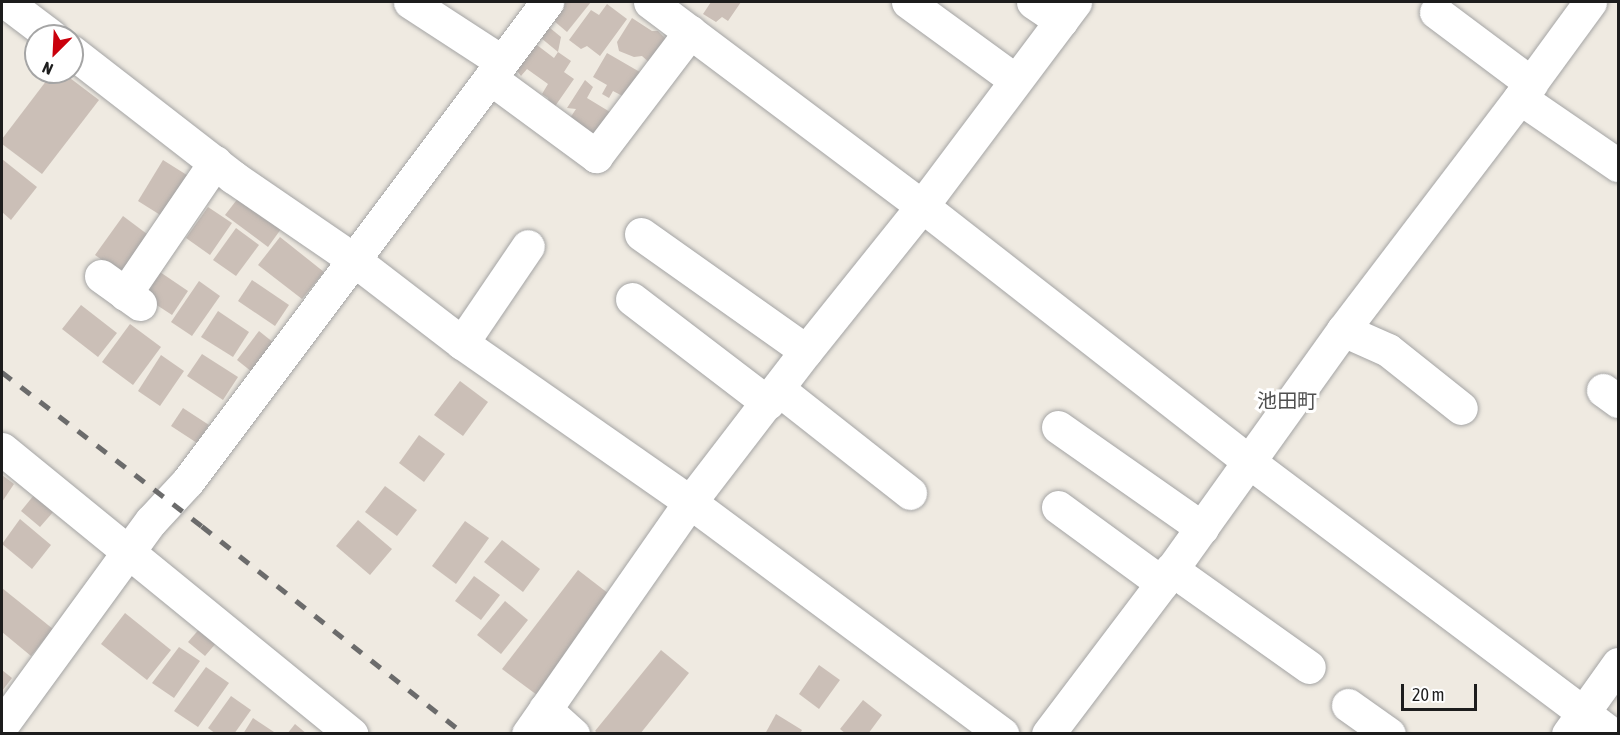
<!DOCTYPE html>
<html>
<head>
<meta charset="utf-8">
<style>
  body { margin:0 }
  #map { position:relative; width:1620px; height:735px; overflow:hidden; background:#efeae1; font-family:"Asap Condensed","Noto Sans JP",sans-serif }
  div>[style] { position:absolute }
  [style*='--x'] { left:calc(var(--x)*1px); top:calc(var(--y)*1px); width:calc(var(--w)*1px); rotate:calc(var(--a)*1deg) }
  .building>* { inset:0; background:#cbbfb7 }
  .roads { filter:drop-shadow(0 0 2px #a4a4a4) drop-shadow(0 0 2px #a4a4a4) }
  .minor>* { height:33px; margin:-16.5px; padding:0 16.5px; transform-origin:16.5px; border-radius:16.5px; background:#fff }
  .rail>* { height:4.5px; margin-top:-2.25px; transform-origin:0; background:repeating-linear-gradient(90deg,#6b6b6b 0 12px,transparent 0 24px) }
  span { translate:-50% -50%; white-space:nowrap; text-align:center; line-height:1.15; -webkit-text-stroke:6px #fff; paint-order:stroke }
  .quarter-label { font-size:20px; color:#505050 }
  .frame { position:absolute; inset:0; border:3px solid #1d1d1d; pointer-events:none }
  .north { position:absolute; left:24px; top:24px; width:60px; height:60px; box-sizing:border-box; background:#fff; border:2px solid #a5a5a5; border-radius:50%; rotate:204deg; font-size:16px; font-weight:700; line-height:24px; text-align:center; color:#1d1d1d }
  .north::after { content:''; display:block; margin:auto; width:21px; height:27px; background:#ca000c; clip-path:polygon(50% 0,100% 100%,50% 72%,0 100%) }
  .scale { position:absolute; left:1401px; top:684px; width:76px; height:27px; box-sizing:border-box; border:3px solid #1d1d1d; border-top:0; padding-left:8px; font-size:18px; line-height:21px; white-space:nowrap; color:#1d1d1d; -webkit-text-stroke:4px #fff; paint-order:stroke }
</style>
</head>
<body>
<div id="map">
  <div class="building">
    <i style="clip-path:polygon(558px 2px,591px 2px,567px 32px,547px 15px)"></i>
    <i style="clip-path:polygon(711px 2px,741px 2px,728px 21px,722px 17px,716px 22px,703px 14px)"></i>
    <i style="clip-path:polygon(607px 4px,627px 19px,600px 56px,587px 46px,581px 49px,569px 40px,591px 10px,599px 15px)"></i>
    <i style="clip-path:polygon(632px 18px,652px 31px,658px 31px,667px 40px,652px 65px,642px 56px,634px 57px,619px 51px,617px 42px)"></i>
    <i style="clip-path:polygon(544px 23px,561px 37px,558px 52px,535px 33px)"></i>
    <i style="clip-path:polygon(529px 39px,554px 58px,558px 52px,571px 61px,564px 72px,574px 79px,551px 112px,548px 98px,542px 94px,548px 84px,527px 69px,521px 76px,511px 63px)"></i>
    <i style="clip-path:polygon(607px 53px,645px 75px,630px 100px,613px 91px,609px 98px,602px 94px,607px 85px,593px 77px)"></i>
    <i style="clip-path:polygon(53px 72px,62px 72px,99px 100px,42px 174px,2px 144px,2px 139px)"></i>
    <i style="clip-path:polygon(585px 80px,593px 87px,587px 98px,615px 115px,599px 140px,568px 121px,576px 109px,567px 108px)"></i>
    <i style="clip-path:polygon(2px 159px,37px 187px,11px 220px,2px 212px)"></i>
    <i style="clip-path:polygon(163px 160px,190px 177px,165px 218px,138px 201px)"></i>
    <i style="clip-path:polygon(239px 197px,281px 229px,268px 247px,225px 215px)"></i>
    <i style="clip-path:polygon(208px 207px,232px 223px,210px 255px,186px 238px)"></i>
    <i style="clip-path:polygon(123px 216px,151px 237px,123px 275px,95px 255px)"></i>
    <i style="clip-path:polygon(236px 228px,259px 245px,236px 276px,213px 260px)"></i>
    <i style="clip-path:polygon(280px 237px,324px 272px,302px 299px,258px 265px)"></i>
    <i style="clip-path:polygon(157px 270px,188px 291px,172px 315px,140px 294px)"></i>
    <i style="clip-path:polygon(252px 280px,289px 305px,275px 326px,238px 301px)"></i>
    <i style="clip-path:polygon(199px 281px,220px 296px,192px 336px,171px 322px)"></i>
    <i style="clip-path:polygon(81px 305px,117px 333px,98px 357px,62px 329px)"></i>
    <i style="clip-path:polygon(218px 311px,249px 332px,233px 357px,201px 337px)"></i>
    <i style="clip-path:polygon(130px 324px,161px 347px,133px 385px,102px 362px)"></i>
    <i style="clip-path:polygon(259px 331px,274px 343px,252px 372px,237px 360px)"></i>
    <i style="clip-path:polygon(202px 354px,238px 377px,223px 400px,187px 376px)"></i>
    <i style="clip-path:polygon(161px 355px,184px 371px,160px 406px,138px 391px)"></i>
    <i style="clip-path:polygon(460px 381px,488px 402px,463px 436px,434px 415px)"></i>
    <i style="clip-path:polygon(183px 408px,209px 425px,197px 443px,171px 426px)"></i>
    <i style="clip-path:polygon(419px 435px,445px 454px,424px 482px,399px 463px)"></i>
    <i style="clip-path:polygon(2px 475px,14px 484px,2px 502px)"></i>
    <i style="clip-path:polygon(385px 486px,417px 510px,397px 536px,365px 512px)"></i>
    <i style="clip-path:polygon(34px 495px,54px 511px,40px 527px,21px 511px)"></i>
    <i style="clip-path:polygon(20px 519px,51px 545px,32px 569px,2px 544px)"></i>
    <i style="clip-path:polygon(358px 520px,392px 549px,370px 575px,336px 546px)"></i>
    <i style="clip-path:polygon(465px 521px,489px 538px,456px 584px,432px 566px)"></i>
    <i style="clip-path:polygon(502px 540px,540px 569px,523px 592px,484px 562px)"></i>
    <i style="clip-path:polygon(578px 570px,613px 597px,537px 695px,502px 669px)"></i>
    <i style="clip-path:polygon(474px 576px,500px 595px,481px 620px,455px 601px)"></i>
    <i style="clip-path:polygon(2px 588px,53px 629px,31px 656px,2px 632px)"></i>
    <i style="clip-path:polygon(505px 601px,528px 620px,501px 654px,477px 635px)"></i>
    <i style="clip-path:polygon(125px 613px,171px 650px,147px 680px,101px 644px)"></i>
    <i style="clip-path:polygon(201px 627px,217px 642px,205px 656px,188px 642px)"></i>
    <i style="clip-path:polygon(179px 647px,200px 661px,174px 698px,152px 683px)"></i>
    <i style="clip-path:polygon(661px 650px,689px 673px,640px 734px,599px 734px,595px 731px)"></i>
    <i style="clip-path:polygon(819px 665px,840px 680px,819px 709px,799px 694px)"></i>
    <i style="clip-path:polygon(206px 667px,229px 683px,198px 727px,174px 711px)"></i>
    <i style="clip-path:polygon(2px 670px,12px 678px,2px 691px)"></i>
    <i style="clip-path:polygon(231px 696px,251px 710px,234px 734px,216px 734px,208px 728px)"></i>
    <i style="clip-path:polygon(863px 700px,882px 715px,868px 734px,846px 734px,840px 729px)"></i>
    <i style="clip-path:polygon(776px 714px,802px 730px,800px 734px,765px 734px)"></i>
    <i style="clip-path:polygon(253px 718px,277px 734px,243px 734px)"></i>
    <i style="clip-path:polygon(295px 724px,307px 734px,287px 734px)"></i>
  </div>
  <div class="roads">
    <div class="minor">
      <i style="--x:6;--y:2;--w:56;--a:37.1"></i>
      <i style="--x:410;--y:2;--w:108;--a:33"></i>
      <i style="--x:650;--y:2;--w:340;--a:36.9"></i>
      <i style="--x:922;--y:206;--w:414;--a:38"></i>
      <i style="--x:1248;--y:461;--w:455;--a:36.9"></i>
      <i style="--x:908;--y:2;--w:132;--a:36.1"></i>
      <i style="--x:1033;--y:2;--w:34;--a:34"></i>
      <i style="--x:1436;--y:12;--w:119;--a:36.8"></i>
      <i style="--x:72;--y:52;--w:204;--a:37.8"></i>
      <i style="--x:233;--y:177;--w:147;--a:34.4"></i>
      <i style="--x:354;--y:260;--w:136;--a:37.5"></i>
      <i style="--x:462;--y:343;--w:278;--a:34.9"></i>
      <i style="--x:690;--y:502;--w:389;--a:36.6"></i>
      <i style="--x:490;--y:78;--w:132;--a:36.3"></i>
      <i style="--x:596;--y:156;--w:156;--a:-52.8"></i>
      <i style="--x:1520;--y:98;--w:119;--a:34.4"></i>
      <i style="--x:641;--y:234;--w:202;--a:35.3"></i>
      <i style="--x:101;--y:276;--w:48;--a:35.7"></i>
      <i style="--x:125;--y:294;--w:160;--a:-55.7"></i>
      <i style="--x:632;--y:299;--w:171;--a:37.4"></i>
      <i style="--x:1343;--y:330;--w:49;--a:24"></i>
      <i style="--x:1388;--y:350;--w:93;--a:38.5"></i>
      <i style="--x:462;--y:343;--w:117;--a:-55.8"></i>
      <i style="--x:778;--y:389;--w:168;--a:38.2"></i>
      <i style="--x:1603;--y:390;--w:19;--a:36"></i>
      <i style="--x:1058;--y:427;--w:176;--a:35"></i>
      <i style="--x:2;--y:449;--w:451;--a:39.2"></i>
      <i style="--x:1058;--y:507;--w:129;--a:36.2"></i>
      <i style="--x:1171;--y:569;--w:169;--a:35.4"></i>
      <i style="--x:1348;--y:705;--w:50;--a:35.3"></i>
      <i style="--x:545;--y:709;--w:38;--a:42"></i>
      <i style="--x:2;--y:725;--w:253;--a:-53.9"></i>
      <i style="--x:151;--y:521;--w:54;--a:-47.2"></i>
      <i style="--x:188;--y:481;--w:599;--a:-53.15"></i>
      <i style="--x:528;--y:734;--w:283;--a:-55.1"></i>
      <i style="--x:690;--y:502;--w:190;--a:-52.5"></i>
      <i style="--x:806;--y:351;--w:186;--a:-51.3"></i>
      <i style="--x:922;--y:206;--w:255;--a:-53.1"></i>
      <i style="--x:1048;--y:734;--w:189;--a:-52.9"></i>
      <i style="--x:1162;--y:583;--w:311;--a:-54.4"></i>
      <i style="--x:1343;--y:330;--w:292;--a:-52.7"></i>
      <i style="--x:1520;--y:98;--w:119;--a:-53.9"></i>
      <i style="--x:1568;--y:734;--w:86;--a:-54.5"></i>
    </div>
  </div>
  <div class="rail">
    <i style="--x:2;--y:372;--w:252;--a:37.6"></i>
    <i style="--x:202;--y:526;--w:335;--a:38.4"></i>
  </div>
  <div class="quarter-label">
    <span style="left:1287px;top:400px">池田町</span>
  </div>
  <div class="frame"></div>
  <div class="north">N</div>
  <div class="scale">20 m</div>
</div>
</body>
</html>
